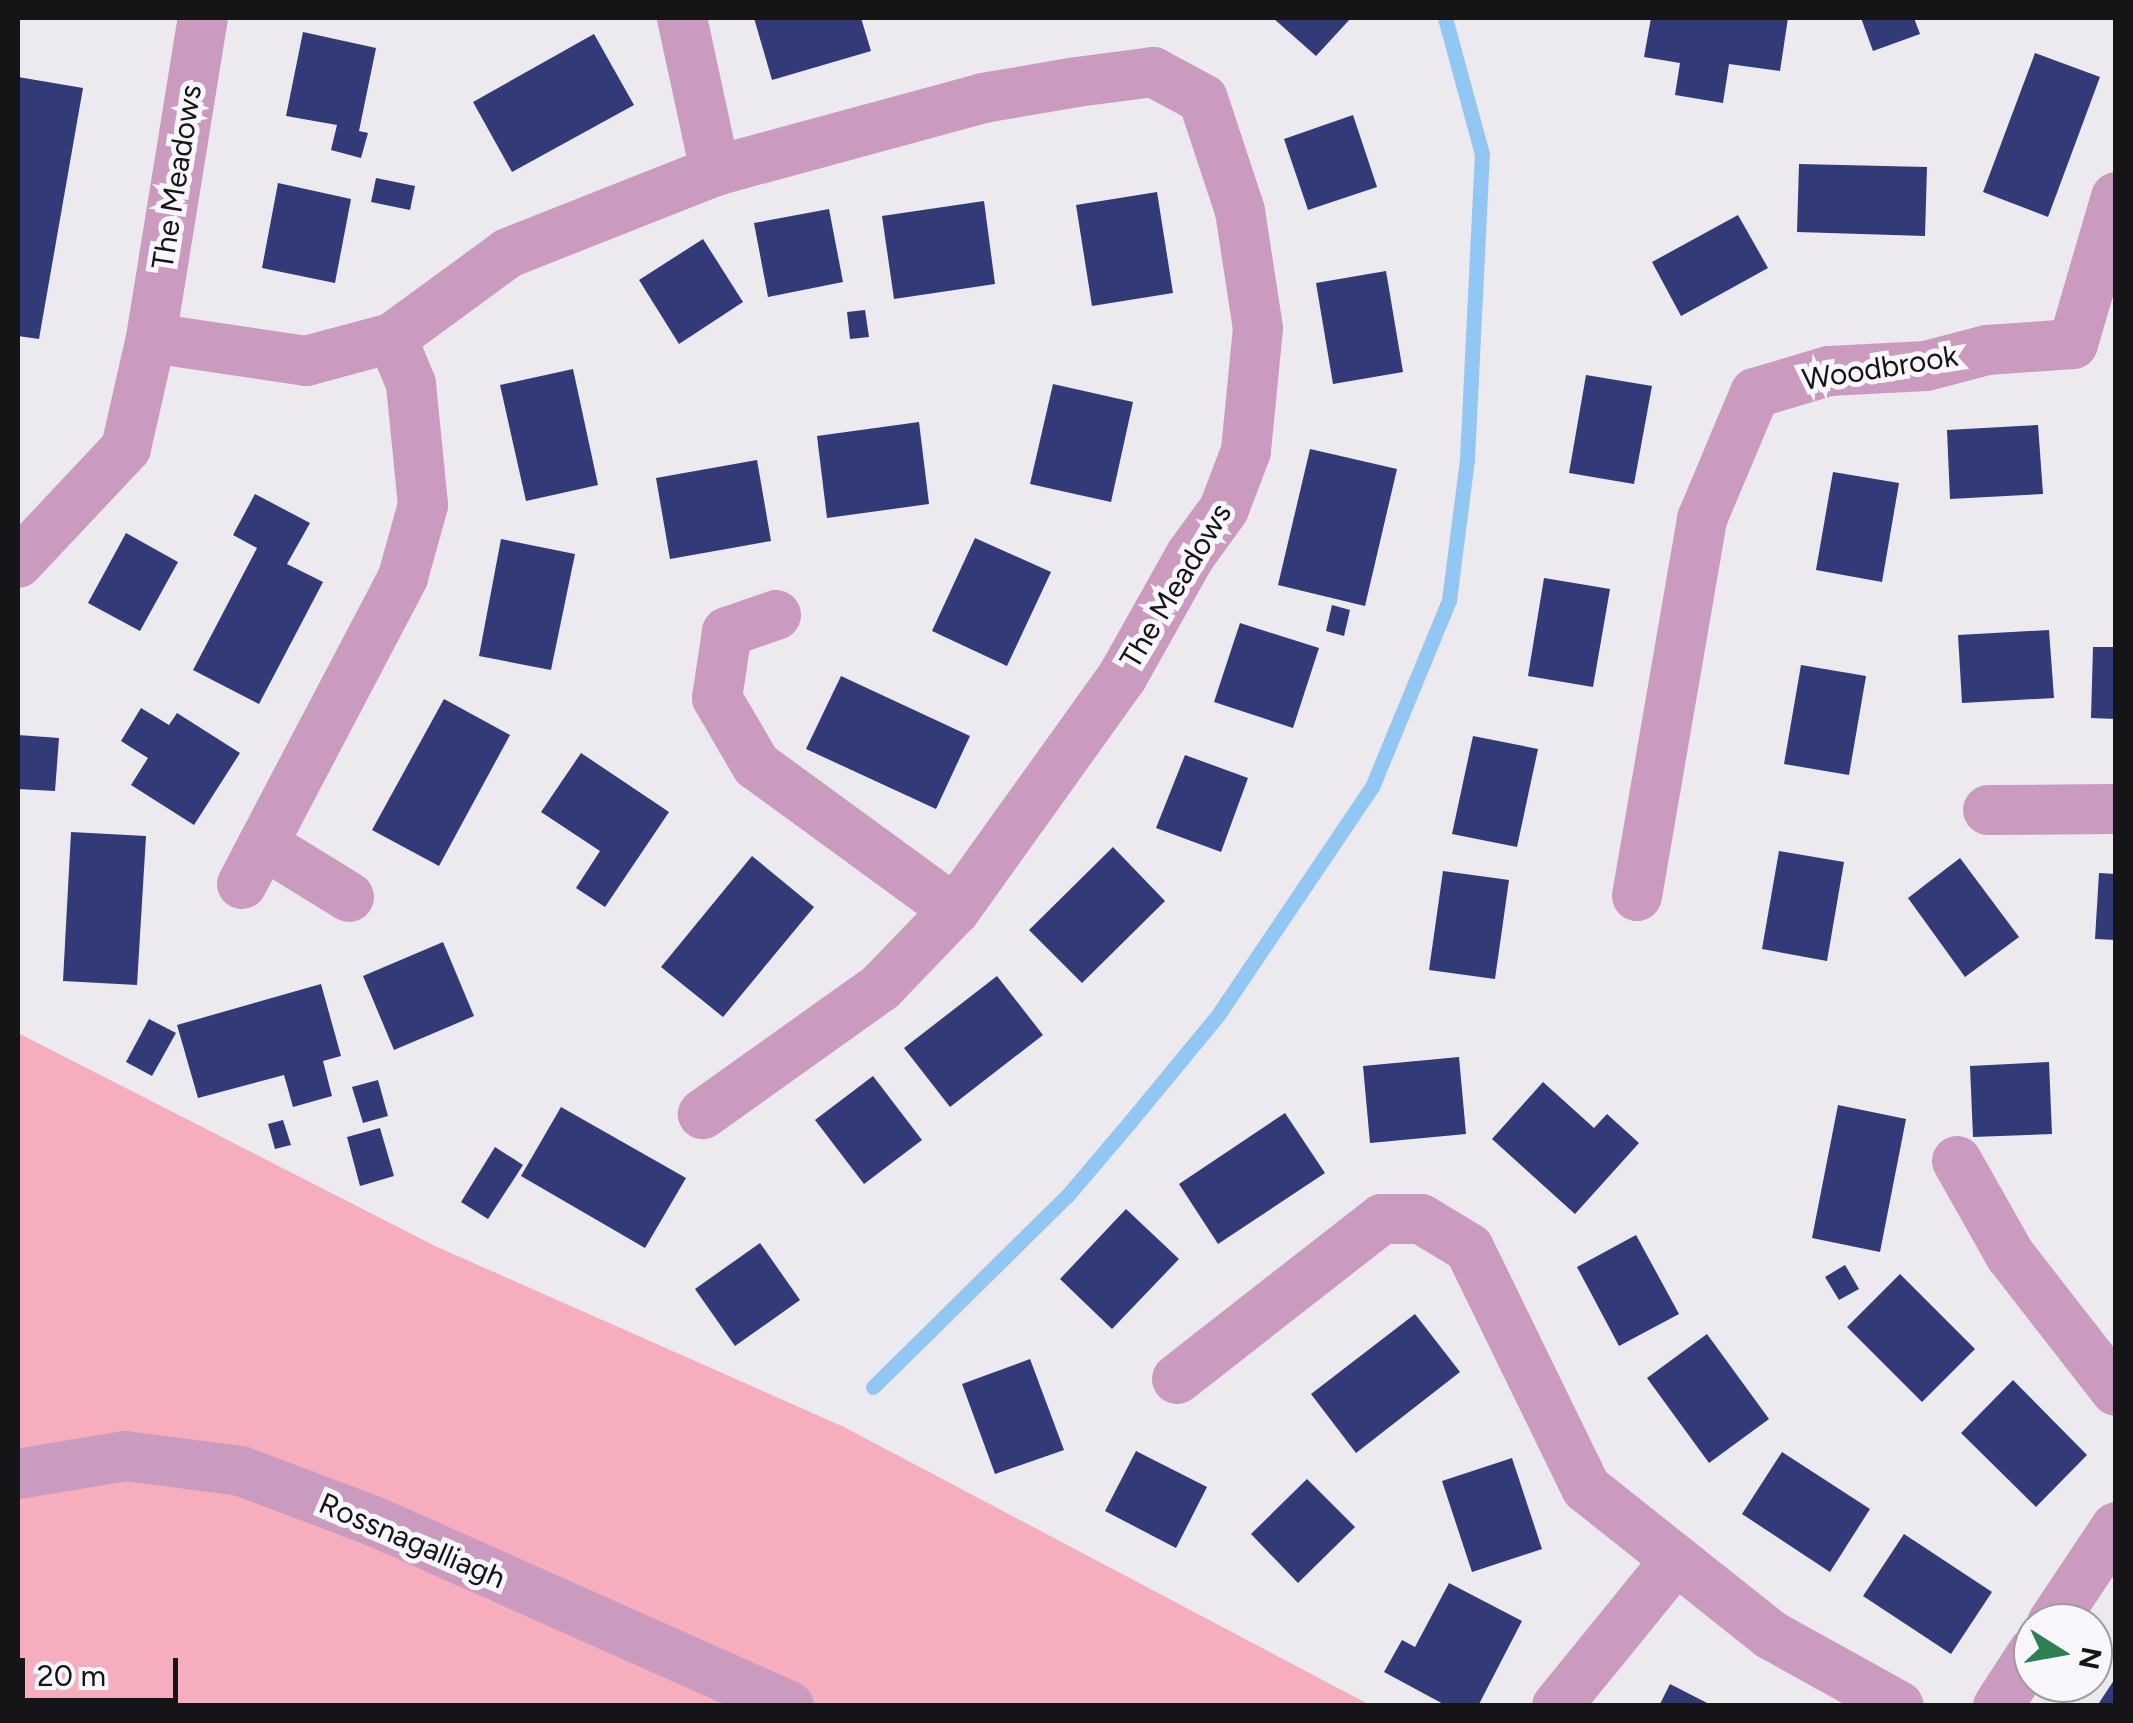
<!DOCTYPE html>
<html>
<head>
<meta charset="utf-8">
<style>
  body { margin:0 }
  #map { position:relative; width:2133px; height:1723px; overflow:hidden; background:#ece9ef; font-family:Figtree,sans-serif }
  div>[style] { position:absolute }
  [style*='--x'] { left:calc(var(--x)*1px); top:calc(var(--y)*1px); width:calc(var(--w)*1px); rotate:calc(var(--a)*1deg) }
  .green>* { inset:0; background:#f6aebe }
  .stream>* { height:15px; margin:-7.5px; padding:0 7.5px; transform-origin:7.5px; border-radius:7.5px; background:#93c7f3 }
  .building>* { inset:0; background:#333a78 }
  .minor>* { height:50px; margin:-25px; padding:0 25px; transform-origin:25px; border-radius:25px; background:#ca9bbf }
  span { translate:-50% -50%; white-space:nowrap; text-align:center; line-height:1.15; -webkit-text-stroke:10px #f9f7fc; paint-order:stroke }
  .street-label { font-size:30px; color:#151416 }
  .frame { position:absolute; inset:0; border:20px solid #151416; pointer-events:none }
  .north { position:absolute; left:2013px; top:1603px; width:100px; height:100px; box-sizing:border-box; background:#f9f7fc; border:2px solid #9e9ca0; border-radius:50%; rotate:101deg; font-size:28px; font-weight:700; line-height:40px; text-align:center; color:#151416 }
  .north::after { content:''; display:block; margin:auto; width:35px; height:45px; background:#2e8052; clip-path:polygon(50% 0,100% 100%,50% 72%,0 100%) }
  .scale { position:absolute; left:20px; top:1658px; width:158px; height:45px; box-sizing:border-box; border:5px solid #151416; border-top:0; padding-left:12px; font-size:30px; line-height:35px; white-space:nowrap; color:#151416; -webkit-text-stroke:8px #f9f7fc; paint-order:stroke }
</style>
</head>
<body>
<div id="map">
  <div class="green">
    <i style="clip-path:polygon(18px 1033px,435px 1246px,844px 1427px,1370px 1705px,18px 1705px)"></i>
  </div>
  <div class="stream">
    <i style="--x:873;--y:1387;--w:272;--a:-44.6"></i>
    <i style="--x:1067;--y:1196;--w:96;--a:-49.7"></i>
    <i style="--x:1129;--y:1123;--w:140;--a:-50.5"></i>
    <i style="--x:1218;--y:1015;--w:275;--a:-56"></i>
    <i style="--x:1372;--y:787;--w:202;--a:-67.6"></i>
    <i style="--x:1449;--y:600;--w:142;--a:-82.7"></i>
    <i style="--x:1467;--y:459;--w:305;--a:-87.2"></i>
    <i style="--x:1482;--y:154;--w:141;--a:-105.2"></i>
  </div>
  <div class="building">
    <i style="clip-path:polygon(754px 18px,861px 18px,871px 51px,772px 80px)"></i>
    <i style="clip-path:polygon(1273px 18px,1351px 18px,1316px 56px)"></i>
    <i style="clip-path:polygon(1651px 18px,1788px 18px,1780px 71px,1729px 64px,1723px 103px,1675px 95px,1680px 63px,1644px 57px)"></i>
    <i style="clip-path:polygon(1861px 18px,1914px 18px,1920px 34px,1873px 51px)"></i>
    <i style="clip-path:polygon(303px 32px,376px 48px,359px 131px,368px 133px,361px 158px,331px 150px,337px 125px,286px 116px)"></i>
    <i style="clip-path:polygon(594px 34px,634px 105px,512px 172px,473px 102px)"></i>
    <i style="clip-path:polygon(2035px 53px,2100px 77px,2048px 217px,1983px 192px)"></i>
    <i style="clip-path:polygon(18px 77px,83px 88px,39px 339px,18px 336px)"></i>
    <i style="clip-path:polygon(1353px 115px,1377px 187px,1308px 210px,1284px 139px)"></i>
    <i style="clip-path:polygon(1799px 164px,1927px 167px,1925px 236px,1797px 232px)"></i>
    <i style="clip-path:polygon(376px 178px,415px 186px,410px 210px,371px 202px)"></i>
    <i style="clip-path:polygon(278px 183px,351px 199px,335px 283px,262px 268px)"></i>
    <i style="clip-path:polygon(1157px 192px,1173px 293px,1092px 306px,1076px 205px)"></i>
    <i style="clip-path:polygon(984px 201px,995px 284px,894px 299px,882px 216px)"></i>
    <i style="clip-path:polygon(829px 209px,843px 282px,768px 297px,754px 223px)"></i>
    <i style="clip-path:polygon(1738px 215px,1768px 268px,1681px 316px,1652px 262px)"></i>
    <i style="clip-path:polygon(703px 239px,743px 302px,679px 344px,639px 280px)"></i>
    <i style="clip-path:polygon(1386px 271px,1403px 372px,1333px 384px,1316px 283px)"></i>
    <i style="clip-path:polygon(865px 310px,869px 337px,850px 339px,847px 312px)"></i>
    <i style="clip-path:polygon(573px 369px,598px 485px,526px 501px,500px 385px)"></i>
    <i style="clip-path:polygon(1586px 375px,1652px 386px,1634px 484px,1569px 473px)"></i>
    <i style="clip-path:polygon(1053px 384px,1133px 402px,1111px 502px,1030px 484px)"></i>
    <i style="clip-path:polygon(919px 422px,929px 504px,827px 518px,817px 436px)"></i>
    <i style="clip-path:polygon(2038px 425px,2043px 494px,1950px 499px,1947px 430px)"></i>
    <i style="clip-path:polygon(1310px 449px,1397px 469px,1365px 606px,1278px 585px)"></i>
    <i style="clip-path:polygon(757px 460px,771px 541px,670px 559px,656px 478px)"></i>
    <i style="clip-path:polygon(1833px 472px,1899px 483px,1882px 582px,1816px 570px)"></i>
    <i style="clip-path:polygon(255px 494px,310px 523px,287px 564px,323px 582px,259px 704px,193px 670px,257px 548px,233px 535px)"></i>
    <i style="clip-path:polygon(126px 533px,178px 562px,140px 631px,88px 603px)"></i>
    <i style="clip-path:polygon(975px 538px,1051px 572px,1007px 666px,932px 631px)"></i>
    <i style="clip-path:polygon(501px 539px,575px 554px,551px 670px,479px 656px)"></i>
    <i style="clip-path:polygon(1544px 578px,1610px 589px,1593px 687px,1528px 676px)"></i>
    <i style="clip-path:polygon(1332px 605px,1350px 610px,1344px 636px,1326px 631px)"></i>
    <i style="clip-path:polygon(1240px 623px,1319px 648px,1293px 728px,1214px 702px)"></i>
    <i style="clip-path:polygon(2049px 630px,2054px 698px,1962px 703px,1958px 635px)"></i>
    <i style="clip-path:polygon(2093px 647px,2116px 647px,2116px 719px,2091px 718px)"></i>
    <i style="clip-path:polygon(1801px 665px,1866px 676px,1849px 775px,1784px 764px)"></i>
    <i style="clip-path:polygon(841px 676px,970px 736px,936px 809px,806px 749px)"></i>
    <i style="clip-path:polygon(444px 699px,510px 735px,439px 866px,372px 830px)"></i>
    <i style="clip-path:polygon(141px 708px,169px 725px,177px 713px,240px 753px,194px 825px,131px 785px,148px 758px,121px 741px)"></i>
    <i style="clip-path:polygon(18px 735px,59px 738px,55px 791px,18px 789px)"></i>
    <i style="clip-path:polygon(1473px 736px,1538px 749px,1517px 847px,1452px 834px)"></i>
    <i style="clip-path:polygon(581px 753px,669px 812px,605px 907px,576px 888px,600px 851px,541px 812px)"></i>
    <i style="clip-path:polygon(1185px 755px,1248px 778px,1221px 852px,1156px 828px)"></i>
    <i style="clip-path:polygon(71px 832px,146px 836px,137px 985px,63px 981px)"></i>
    <i style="clip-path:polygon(1113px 847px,1165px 901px,1082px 983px,1029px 930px)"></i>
    <i style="clip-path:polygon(1779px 851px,1844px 862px,1827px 961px,1762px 949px)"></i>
    <i style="clip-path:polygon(752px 856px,814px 907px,723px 1017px,661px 967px)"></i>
    <i style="clip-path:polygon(1960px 858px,2019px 937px,1965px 977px,1908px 898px)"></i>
    <i style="clip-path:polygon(1443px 871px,1509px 880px,1495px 979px,1429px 970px)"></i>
    <i style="clip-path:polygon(2099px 873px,2116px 874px,2116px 940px,2095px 939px)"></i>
    <i style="clip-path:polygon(443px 942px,474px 1016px,394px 1050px,363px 976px)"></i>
    <i style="clip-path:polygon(997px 976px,1043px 1035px,950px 1107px,904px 1048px)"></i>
    <i style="clip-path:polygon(321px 984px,341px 1056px,323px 1061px,332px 1096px,293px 1107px,284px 1075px,198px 1098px,177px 1025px)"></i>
    <i style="clip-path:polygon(149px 1019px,176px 1033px,152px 1076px,126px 1062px)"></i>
    <i style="clip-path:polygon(1459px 1057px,1466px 1134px,1370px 1143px,1363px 1066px)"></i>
    <i style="clip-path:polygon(2049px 1062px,2052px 1134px,1973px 1137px,1970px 1066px)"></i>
    <i style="clip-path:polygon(873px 1076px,922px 1140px,864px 1184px,815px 1120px)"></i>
    <i style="clip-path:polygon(378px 1080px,388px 1116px,363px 1123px,352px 1087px)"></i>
    <i style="clip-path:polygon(1543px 1082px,1594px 1128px,1607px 1114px,1639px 1143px,1575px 1214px,1492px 1139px)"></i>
    <i style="clip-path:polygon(1838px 1105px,1906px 1119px,1880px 1252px,1812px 1238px)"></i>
    <i style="clip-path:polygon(561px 1107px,686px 1178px,645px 1248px,521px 1176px)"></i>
    <i style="clip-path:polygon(1285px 1113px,1325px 1173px,1218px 1244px,1179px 1184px)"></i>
    <i style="clip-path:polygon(283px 1120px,291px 1145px,275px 1149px,268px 1124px)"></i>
    <i style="clip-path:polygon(380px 1128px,394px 1176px,360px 1186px,347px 1137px)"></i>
    <i style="clip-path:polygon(495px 1147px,523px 1165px,488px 1219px,461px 1202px)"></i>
    <i style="clip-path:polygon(1126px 1209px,1179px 1259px,1112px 1329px,1060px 1279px)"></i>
    <i style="clip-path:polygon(1636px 1235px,1679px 1314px,1619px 1346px,1577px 1267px)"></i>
    <i style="clip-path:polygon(760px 1243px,800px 1300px,735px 1346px,695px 1289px)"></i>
    <i style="clip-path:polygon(1845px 1265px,1859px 1289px,1839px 1300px,1825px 1277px)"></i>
    <i style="clip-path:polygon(1900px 1274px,1975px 1349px,1922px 1402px,1847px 1327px)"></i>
    <i style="clip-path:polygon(1415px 1314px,1460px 1372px,1356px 1453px,1311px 1394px)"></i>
    <i style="clip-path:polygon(1707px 1334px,1769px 1419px,1709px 1463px,1647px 1378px)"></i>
    <i style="clip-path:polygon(1030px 1359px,1064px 1450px,995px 1474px,962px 1384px)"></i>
    <i style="clip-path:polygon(2013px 1380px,2087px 1455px,2036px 1507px,1961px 1433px)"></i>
    <i style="clip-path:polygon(1136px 1451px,1207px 1487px,1176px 1548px,1105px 1511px)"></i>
    <i style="clip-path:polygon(1782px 1452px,1870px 1509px,1830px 1572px,1742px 1514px)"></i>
    <i style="clip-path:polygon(1512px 1458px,1542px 1549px,1472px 1572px,1442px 1481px)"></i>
    <i style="clip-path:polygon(1307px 1479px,1355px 1527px,1298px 1583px,1251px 1534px)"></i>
    <i style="clip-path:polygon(1904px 1534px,1992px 1592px,1951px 1654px,1863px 1596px)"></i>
    <i style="clip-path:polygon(1449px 1583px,1522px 1621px,1478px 1706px,1447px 1706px,1384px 1672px,1402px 1640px,1415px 1647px)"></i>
    <i style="clip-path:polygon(2116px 1677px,2116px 1706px,2097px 1706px)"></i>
    <i style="clip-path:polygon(1670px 1684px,1713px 1706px,1659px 1706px)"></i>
  </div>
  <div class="minor">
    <i style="--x:682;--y:18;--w:157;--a:77.8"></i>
    <i style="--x:151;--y:338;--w:157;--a:8.4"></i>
    <i style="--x:306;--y:361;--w:89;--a:-15"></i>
    <i style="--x:392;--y:338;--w:144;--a:-36.2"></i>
    <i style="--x:508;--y:253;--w:223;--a:-21.6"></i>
    <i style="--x:715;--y:171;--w:278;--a:-15.2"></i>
    <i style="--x:983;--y:98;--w:95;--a:-9.7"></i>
    <i style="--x:1077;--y:82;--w:77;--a:-7.5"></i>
    <i style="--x:1153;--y:72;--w:57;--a:28.4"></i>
    <i style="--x:1203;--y:99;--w:118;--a:71.7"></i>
    <i style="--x:1240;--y:211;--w:118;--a:81.3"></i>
    <i style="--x:1258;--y:328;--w:124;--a:95.6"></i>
    <i style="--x:1246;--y:451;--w:62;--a:110.8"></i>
    <i style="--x:1224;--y:509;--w:58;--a:125.9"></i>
    <i style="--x:1190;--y:556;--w:139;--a:119.3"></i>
    <i style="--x:1122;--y:677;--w:287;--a:125.6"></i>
    <i style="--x:955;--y:910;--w:107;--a:133.9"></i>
    <i style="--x:881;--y:987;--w:219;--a:144.5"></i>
    <i style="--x:18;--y:563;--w:158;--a:-46.8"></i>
    <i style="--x:126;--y:448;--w:113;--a:-77.2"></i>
    <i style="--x:151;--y:338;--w:324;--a:-80.8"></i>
    <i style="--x:776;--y:615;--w:52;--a:160.9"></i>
    <i style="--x:727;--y:632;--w:67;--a:98.6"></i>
    <i style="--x:717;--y:698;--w:78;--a:59.8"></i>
    <i style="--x:756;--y:765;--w:246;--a:36.1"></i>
    <i style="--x:1988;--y:810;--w:128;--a:-0.4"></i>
    <i style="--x:263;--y:844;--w:101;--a:31.6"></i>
    <i style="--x:242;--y:884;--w:347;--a:-62.3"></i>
    <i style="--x:403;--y:577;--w:75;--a:-74.5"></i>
    <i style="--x:423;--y:505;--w:122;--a:-95.7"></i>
    <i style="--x:411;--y:384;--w:50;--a:-112.4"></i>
    <i style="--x:1637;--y:896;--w:383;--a:-80.2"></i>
    <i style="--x:1702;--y:519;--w:137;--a:-67.2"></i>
    <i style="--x:1755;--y:393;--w:77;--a:-16.6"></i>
    <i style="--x:1829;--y:371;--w:97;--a:-3"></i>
    <i style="--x:1926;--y:366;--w:63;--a:-14.7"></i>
    <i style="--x:1987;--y:350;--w:86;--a:-4"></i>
    <i style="--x:2073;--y:344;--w:153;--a:-73.7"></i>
    <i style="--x:1957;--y:1161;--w:108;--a:60.6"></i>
    <i style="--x:2010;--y:1255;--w:172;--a:52.1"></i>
    <i style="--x:1177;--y:1379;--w:260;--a:-38"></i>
    <i style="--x:1382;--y:1219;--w:39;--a:0"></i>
    <i style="--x:1421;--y:1219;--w:56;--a:31.1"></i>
    <i style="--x:1469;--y:1248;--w:267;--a:64"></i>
    <i style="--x:1586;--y:1488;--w:236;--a:38.5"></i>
    <i style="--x:1771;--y:1635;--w:146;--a:29"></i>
    <i style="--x:18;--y:1474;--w:109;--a:-9.5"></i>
    <i style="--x:125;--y:1456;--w:117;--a:7.4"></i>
    <i style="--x:241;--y:1471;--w:144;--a:20.7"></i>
    <i style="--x:376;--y:1522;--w:452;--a:24"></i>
    <i style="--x:2052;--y:1623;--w:115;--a:-56.3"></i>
    <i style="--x:1557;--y:1706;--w:187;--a:-50.9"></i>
    <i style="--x:1998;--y:1706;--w:64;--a:-57.1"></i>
  </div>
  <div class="street-label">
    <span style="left:177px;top:177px;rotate:-81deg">The Meadows</span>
    <span style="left:1880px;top:368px;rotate:-9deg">Woodbrook</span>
    <span style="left:1176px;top:586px;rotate:-59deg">The Meadows</span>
    <span style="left:412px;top:1541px;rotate:23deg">Rossnagalliagh</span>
  </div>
  <div class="frame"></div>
  <div class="north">N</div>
  <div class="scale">20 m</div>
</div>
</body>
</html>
